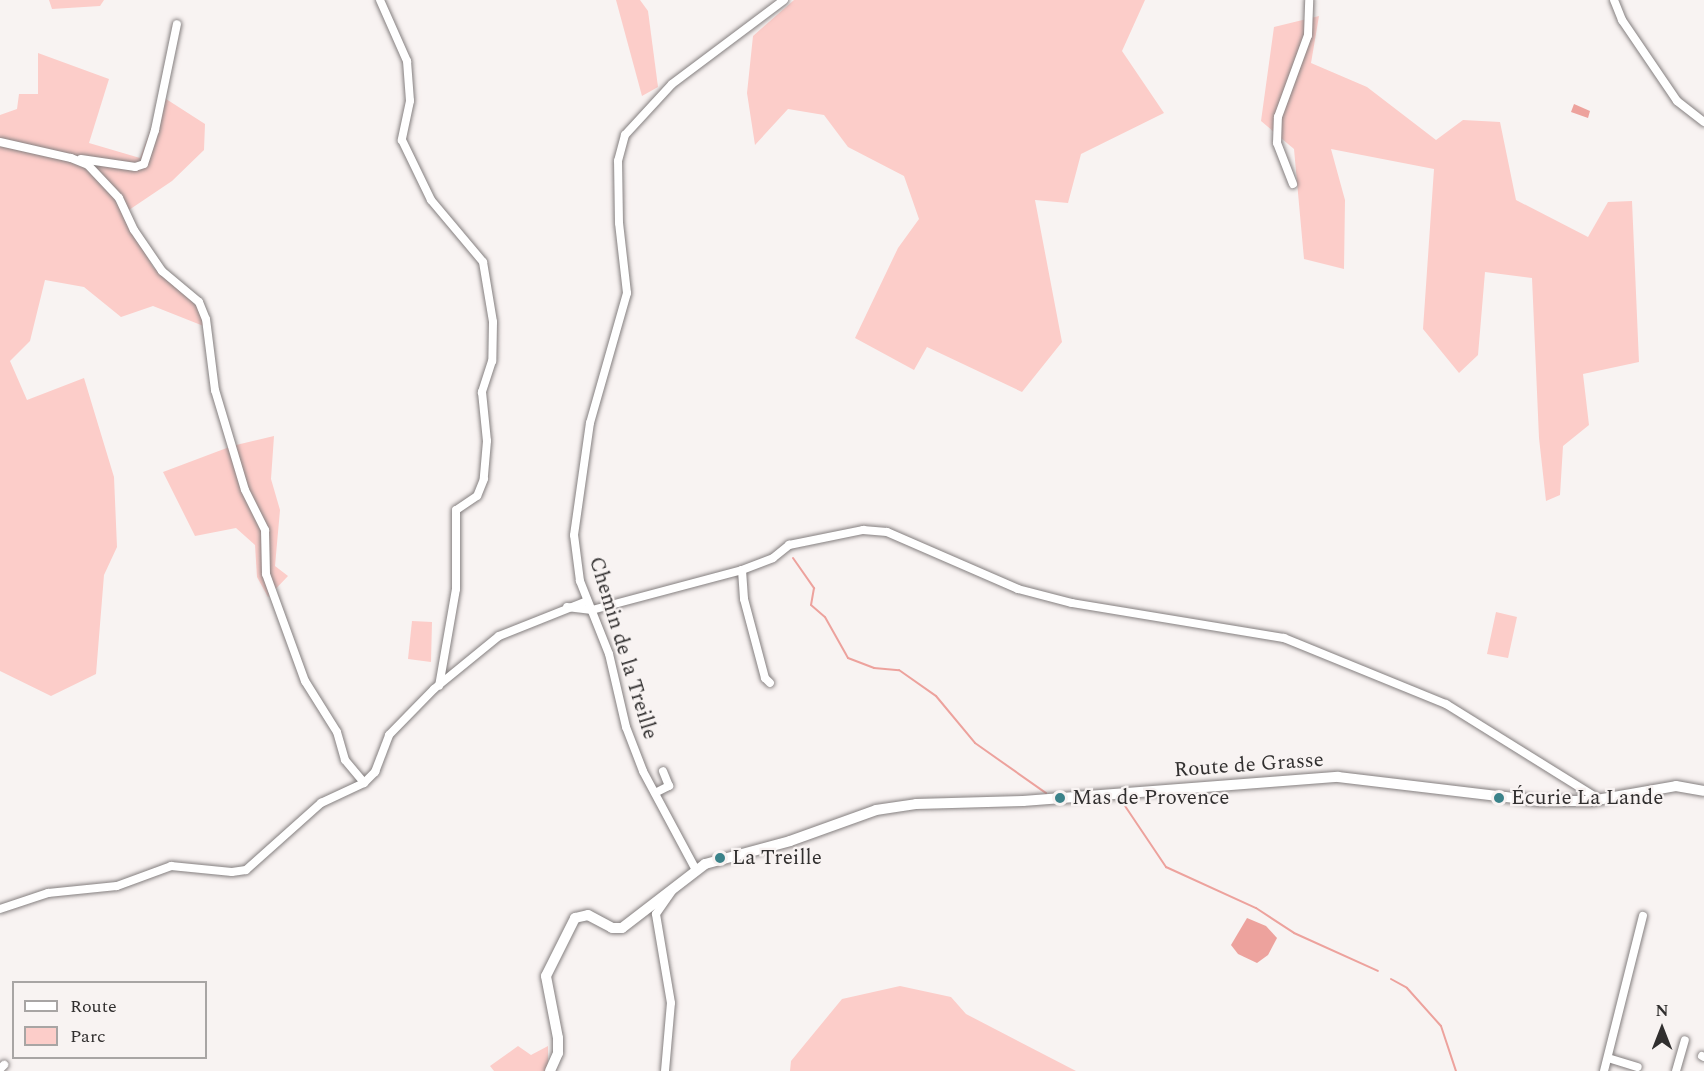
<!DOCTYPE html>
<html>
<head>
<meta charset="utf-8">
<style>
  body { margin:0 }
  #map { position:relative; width:1704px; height:1071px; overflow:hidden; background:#f8f3f2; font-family:Spectral,serif }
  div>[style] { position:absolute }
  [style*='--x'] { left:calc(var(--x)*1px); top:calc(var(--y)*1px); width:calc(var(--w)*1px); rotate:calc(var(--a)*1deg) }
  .green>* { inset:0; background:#fccdc9 }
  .water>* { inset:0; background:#eda29d }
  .stream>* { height:2px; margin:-1px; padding:0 1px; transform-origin:1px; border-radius:1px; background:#eda29d }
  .roads { filter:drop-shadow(0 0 2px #847f7f) drop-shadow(0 0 2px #847f7f) }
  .street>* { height:8px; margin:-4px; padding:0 4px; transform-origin:4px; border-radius:4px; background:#fff }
  .secondary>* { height:10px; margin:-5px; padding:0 5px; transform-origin:5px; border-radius:5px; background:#fff }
  .dots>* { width:16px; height:16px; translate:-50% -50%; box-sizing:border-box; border:3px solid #f8f3f2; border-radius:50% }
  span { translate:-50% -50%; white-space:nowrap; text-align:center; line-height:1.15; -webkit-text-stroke:4.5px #f8f3f2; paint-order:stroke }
  .street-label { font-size:21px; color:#312f2f }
  .poi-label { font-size:21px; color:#312f2f }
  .left { translate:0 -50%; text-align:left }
  .legend { position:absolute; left:12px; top:981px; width:195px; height:78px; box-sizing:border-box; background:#f8f3f2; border:2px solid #a8a5a4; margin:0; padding:8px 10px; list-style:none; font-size:18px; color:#312f2f }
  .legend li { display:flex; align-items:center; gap:12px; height:30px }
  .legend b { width:30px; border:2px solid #a8a5a4 }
  .north { position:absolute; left:1632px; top:999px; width:60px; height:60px; -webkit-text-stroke:4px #f8f3f2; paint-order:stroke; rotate:0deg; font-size:16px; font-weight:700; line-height:24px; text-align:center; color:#312f2f }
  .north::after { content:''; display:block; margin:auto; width:21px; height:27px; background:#312f2f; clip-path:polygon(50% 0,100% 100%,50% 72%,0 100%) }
</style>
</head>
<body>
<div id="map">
  <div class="green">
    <i style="clip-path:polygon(49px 0,104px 0,100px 6px,52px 9px)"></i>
    <i style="clip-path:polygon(616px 0,640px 0,648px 11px,658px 87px,642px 96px)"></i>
    <i style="clip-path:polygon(794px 0,1145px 0,1122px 51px,1164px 113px,1081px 154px,1068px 203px,1035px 200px,1062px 342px,1022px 392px,927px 347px,914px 370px,855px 338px,898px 248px,919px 219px,904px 176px,848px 147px,824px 115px,788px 109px,755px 145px,747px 93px,753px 36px)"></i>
    <i style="clip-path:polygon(1319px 16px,1311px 63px,1367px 87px,1436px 140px,1463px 120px,1500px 122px,1516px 200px,1588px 237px,1608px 202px,1632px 201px,1639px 362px,1583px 374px,1589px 425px,1563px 446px,1560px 495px,1546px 501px,1539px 438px,1532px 278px,1485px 272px,1478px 355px,1459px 373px,1423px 329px,1434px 169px,1331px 149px,1345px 200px,1344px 269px,1304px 259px,1294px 149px,1261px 121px,1274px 27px)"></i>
    <i style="clip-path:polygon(38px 53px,109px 79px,89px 143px,140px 158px,163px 97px,205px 124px,204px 150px,172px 181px,123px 214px,153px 267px,200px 309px,206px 327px,153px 306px,121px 317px,84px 287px,45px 280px,30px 341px,10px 361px,27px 400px,84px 378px,114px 477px,117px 547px,104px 575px,96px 674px,51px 696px,0 671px,0 115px,17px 109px,19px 94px,38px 94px)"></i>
    <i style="clip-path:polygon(274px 436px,271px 479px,280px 510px,275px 566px,288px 576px,268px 597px,257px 577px,255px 545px,236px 528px,195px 536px,163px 472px,232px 446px)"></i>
    <i style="clip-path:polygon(1496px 612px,1517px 617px,1508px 658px,1487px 654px)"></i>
    <i style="clip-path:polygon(412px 621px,432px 622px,431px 662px,408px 659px)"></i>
    <i style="clip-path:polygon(900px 986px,951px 997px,966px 1014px,1076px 1071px,790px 1071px,791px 1061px,842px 999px)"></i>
    <i style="clip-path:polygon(518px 1046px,531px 1055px,548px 1046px,548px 1071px,494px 1071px,490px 1066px)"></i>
  </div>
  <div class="water">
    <i style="clip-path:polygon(1574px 104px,1590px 111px,1588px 118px,1571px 112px)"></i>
    <i style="clip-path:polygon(1247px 918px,1266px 926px,1277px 938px,1268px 955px,1257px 963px,1238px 954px,1231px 945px)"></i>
  </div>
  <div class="stream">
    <i style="--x:793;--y:558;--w:37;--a:55"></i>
    <i style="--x:814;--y:588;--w:17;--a:100"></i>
    <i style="--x:811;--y:605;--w:18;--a:41"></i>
    <i style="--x:825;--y:617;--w:47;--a:60.7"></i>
    <i style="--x:848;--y:658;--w:28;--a:21"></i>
    <i style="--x:874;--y:668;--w:25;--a:5"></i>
    <i style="--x:899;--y:670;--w:45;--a:35.1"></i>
    <i style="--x:936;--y:696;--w:61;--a:50.3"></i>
    <i style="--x:975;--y:743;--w:87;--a:35.2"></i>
    <i style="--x:1121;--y:800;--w:81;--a:56.1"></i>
    <i style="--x:1166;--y:867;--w:99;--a:24.5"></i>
    <i style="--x:1256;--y:908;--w:45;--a:33.3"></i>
    <i style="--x:1294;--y:933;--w:92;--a:24.3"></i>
    <i style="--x:1391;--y:979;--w:18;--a:29"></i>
    <i style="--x:1407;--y:988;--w:51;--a:48.2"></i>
    <i style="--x:1441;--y:1026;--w:47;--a:71.6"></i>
  </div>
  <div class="roads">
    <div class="street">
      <i style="--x:380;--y:0;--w:67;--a:66.1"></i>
      <i style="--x:407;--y:61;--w:40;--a:85.7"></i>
      <i style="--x:410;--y:101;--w:40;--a:102"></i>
      <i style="--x:402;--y:140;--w:67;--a:64.2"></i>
      <i style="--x:431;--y:200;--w:81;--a:50"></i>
      <i style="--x:483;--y:262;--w:61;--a:80.5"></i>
      <i style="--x:493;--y:322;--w:39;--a:91"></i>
      <i style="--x:492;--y:361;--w:33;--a:108"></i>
      <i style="--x:482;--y:392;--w:49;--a:84.2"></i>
      <i style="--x:487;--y:441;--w:38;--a:95"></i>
      <i style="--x:484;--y:479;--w:18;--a:112"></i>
      <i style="--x:477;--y:496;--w:25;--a:146"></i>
      <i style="--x:456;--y:510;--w:79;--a:90"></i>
      <i style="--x:456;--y:589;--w:98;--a:99.9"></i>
      <i style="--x:1614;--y:0;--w:22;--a:68"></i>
      <i style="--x:1622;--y:20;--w:98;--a:55.8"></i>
      <i style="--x:1677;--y:101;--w:34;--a:38"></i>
      <i style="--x:0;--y:142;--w:73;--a:12.7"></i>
      <i style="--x:71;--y:158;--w:18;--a:22"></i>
      <i style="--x:88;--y:165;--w:45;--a:46.8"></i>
      <i style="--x:119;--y:198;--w:35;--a:65"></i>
      <i style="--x:134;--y:230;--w:50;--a:55.7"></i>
      <i style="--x:162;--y:271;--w:48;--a:40"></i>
      <i style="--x:199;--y:302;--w:18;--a:68"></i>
      <i style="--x:206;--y:319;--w:72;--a:82.8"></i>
      <i style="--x:215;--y:390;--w:104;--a:73.3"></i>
      <i style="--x:245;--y:490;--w:45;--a:63.4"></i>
      <i style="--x:265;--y:530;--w:44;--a:88.7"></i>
      <i style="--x:266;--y:574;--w:114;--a:70"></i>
      <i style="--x:305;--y:681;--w:60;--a:57.9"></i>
      <i style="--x:337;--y:732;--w:29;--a:74"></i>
      <i style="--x:345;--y:760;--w:30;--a:50"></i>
      <i style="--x:81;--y:159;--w:55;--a:8.4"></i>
      <i style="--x:135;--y:167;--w:9;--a:-18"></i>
      <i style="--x:144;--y:164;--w:36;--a:-72"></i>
      <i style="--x:155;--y:130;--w:108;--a:-78.3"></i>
      <i style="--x:1293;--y:184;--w:44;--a:-111.3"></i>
      <i style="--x:1277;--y:143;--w:26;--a:-88"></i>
      <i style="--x:1278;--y:117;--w:87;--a:-69.9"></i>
      <i style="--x:1308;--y:35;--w:35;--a:-88"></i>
      <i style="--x:742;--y:570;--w:29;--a:86"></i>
      <i style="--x:744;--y:599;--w:82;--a:75.1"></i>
      <i style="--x:765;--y:678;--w:7;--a:45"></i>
      <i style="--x:567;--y:607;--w:25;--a:7"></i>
      <i style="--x:592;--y:610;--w:155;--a:-14.9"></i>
      <i style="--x:742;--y:570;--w:33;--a:-21"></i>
      <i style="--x:773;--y:558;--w:21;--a:-39"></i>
      <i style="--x:789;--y:545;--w:76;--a:-11.5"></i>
      <i style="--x:863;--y:530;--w:24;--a:5"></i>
      <i style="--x:887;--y:532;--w:143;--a:23.5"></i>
      <i style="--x:1018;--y:589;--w:56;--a:14.5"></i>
      <i style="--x:1072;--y:603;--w:215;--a:9.4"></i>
      <i style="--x:1284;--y:638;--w:175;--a:22.2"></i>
      <i style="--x:1446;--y:704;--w:181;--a:31.9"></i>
      <i style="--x:655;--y:793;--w:16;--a:-27"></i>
      <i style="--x:669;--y:786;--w:16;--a:-112"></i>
      <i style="--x:696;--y:870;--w:112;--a:-118.2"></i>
      <i style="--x:643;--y:771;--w:47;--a:-111.1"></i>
      <i style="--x:626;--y:727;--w:75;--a:-103.1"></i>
      <i style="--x:609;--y:654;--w:79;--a:-111.7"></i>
      <i style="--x:580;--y:581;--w:46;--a:-97.4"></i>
      <i style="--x:574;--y:535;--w:113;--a:-81.9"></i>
      <i style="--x:590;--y:423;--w:135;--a:-74.1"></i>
      <i style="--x:627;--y:293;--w:70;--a:-96.5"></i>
      <i style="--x:619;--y:223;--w:62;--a:-90.9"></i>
      <i style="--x:618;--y:161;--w:27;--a:-75"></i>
      <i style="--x:625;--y:135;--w:69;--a:-47.3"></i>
      <i style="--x:672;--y:84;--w:140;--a:-36.9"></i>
      <i style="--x:0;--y:909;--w:51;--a:-18.4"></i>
      <i style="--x:48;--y:893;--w:69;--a:-5.8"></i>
      <i style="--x:117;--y:886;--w:58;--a:-20.3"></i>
      <i style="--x:171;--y:866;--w:61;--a:5.6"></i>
      <i style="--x:232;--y:872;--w:14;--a:-8"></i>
      <i style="--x:246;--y:870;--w:101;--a:-41.8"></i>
      <i style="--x:321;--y:803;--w:47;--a:-24.9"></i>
      <i style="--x:364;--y:783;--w:16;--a:-45"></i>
      <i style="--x:375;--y:772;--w:40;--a:-69"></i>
      <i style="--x:389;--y:735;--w:64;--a:-45.6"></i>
      <i style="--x:434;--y:689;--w:84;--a:-39.2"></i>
      <i style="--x:499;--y:636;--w:95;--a:-21.7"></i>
      <i style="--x:1702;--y:1056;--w:2;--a:27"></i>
      <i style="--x:1608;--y:1058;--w:31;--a:17"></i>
      <i style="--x:0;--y:1069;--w:6;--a:-45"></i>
      <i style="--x:665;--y:1071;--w:68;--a:-85"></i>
      <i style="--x:671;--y:1003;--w:90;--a:-99.6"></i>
      <i style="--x:656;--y:914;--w:28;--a:-55"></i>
      <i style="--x:1604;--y:1071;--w:160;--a:-75.9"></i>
      <i style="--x:1676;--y:1071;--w:32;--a:-74"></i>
    </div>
    <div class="secondary">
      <i style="--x:550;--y:1071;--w:20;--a:-66"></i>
      <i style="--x:558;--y:1053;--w:15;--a:-90"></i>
      <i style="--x:558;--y:1038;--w:63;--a:-101"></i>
      <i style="--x:546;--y:976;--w:65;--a:-63.4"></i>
      <i style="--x:575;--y:918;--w:13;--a:-13"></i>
      <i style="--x:588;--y:915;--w:27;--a:28"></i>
      <i style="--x:612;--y:928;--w:10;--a:0"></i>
      <i style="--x:622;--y:928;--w:105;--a:-37.6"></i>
      <i style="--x:705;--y:864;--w:88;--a:-15.1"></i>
      <i style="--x:790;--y:841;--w:91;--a:-19.8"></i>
      <i style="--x:876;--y:810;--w:40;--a:-8.5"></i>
      <i style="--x:916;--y:804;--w:107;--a:-1.6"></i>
      <i style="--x:1023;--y:801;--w:316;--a:-4.4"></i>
      <i style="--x:1338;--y:777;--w:202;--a:6.8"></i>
      <i style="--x:1539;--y:801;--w:52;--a:0"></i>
      <i style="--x:1591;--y:801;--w:86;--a:-10"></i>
      <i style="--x:1676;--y:786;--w:28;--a:10"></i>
    </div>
  </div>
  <div class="dots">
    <i style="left:1060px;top:798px;background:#3b838a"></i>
    <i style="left:1499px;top:798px;background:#3b838a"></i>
    <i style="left:720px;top:858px;background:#3b838a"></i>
  </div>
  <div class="street-label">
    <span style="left:623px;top:648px;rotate:73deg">Chemin de la Treille</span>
    <span style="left:1249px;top:765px;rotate:-4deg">Route de Grasse</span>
  </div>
  <div class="poi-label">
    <span class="left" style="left:1072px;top:798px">Mas de Provence</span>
    <span class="left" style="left:1511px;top:798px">Écurie La Lande</span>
    <span class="left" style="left:732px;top:858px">La Treille</span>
  </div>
  <ul class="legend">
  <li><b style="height:8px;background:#fff"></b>Route</li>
  <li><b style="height:16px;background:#fccdc9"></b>Parc</li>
  </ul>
  <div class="north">N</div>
</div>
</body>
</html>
